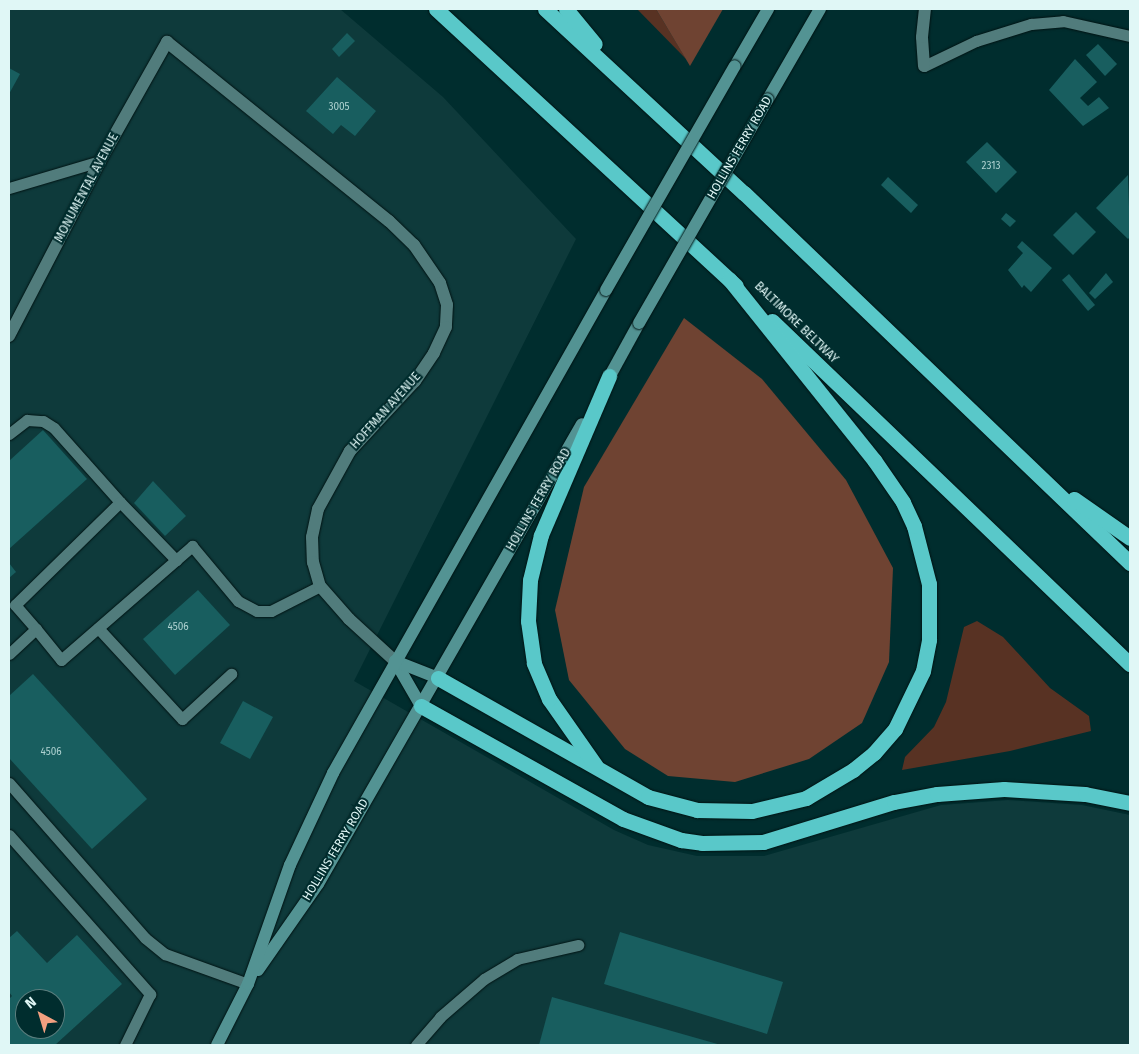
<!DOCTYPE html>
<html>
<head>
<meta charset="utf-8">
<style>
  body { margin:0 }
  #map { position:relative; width:1139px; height:1054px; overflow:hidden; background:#002d2e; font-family:"Fira Sans",sans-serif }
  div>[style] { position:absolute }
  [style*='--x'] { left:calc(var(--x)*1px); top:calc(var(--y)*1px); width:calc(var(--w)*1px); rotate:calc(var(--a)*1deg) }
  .built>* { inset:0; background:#0e3a3b }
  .green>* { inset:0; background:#583223 }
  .forest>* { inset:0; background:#6f4332 }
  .building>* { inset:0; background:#185e5f }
  .roads { filter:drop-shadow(0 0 1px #001313) drop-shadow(0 0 1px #001313) }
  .lane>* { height:11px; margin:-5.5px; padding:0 5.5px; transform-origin:5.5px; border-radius:5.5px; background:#517c7c }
  .street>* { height:12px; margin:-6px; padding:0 6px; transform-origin:6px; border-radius:6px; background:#517c7c }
  .secondary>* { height:12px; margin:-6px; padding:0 6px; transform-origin:6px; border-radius:6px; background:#539393 }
  .highway>* { height:15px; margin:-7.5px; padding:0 7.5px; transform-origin:7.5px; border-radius:7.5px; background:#59c8c9 }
  .bridges { filter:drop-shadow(0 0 1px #001313) drop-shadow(0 0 1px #001313) }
  .secondary-bridge>* { height:12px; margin:-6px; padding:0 6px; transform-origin:6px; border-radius:6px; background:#539393 }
  span { translate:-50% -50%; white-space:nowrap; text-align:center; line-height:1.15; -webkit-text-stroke:4px #002d2e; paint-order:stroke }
  .number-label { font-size:10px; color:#aed1d0 }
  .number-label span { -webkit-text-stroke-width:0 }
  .street-label { font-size:12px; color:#e0f7f6 }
  .frame { position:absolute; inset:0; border:10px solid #e0f7f6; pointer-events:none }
  .north { position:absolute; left:15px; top:989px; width:50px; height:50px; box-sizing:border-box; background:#002d2e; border:1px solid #5a7e7e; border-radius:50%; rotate:321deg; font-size:14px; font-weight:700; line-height:20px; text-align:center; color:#e0f7f6 }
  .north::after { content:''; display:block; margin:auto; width:18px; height:22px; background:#f2a080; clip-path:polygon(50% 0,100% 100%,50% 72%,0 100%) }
</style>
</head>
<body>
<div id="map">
  <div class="built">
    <i style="clip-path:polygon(evenodd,9px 9px,340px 9px,443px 97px,576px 239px,354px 681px,614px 830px,648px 845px,697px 856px,764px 856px,941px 805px,1008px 800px,1082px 805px,1130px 815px,1130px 1045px,9px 1045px,9px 9px,25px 999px,55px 999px,55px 1029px,25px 1029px,25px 999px)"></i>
  </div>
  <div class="green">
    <i style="clip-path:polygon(637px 9px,656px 9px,686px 59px)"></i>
    <i style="clip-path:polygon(977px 621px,1003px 637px,1050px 688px,1089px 716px,1091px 731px,1010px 751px,902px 770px,905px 757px,934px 727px,946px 702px,964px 627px)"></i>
  </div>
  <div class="forest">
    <i style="clip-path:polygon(656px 9px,723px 9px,690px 66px)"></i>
    <i style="clip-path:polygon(684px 318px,762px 379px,846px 480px,893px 568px,889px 662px,862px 723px,809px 759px,735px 782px,668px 776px,625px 749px,569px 680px,555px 610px,584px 487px)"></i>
  </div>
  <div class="building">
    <i style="clip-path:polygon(347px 33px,355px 41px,339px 57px,332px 49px)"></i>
    <i style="clip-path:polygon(1098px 44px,1117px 64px,1105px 76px,1086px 55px)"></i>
    <i style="clip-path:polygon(1075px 59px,1097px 82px,1080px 98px,1088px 106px,1099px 97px,1109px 108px,1083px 126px,1049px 90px)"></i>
    <i style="clip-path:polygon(9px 68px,20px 74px,9px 94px)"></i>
    <i style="clip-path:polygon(337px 77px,376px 111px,355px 136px,341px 125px,333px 134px,306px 111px)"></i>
    <i style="clip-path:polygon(987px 142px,1017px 172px,996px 193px,966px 162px)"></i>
    <i style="clip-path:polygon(1128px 175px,1130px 237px,1128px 239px,1096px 208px)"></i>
    <i style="clip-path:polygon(888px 177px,918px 205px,911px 213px,881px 185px)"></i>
    <i style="clip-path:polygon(1076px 212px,1096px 232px,1073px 255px,1053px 235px)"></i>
    <i style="clip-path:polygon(1006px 213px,1016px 221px,1010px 227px,1001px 219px)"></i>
    <i style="clip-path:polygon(1022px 241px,1052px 268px,1031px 292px,1024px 285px,1022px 288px,1008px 270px,1023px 253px,1017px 247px)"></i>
    <i style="clip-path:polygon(1106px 273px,1113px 282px,1095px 299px,1089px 293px)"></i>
    <i style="clip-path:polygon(1069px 274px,1095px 305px,1088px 311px,1062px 280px)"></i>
    <i style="clip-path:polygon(43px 430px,87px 479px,9px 549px,9px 461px)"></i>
    <i style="clip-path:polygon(153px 481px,186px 516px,165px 536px,134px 503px)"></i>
    <i style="clip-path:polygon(9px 563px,16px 572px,9px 578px)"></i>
    <i style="clip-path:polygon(198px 590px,230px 625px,175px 675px,143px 639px)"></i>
    <i style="clip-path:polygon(33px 674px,147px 799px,92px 849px,9px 758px,9px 696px)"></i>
    <i style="clip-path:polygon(243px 701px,273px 717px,250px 759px,220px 743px)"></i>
    <i style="clip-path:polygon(evenodd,17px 931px,47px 963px,77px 935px,122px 984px,55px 1045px,9px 1044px,9px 999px,12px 996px,9px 992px,9px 938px,17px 931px,25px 999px,55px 999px,55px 1029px,25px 1029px,25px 999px)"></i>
    <i style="clip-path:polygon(620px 932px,783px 982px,767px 1034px,604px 984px)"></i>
    <i style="clip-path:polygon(552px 997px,721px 1045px,539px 1045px)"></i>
  </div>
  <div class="roads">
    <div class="lane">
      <i style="--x:924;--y:66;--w:58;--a:-25.7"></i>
      <i style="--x:976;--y:41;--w:58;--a:-17.2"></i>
      <i style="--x:1031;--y:24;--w:32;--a:-5"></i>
      <i style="--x:1063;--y:21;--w:69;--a:12.6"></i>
      <i style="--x:9;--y:188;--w:95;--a:-16.5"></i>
      <i style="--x:9;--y:434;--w:23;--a:-38"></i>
      <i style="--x:27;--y:420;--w:16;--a:4"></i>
      <i style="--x:43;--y:421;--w:13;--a:32"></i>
      <i style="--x:54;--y:428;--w:99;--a:48.3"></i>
      <i style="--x:98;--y:628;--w:124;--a:47.3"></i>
      <i style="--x:182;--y:719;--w:67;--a:-42.6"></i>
      <i style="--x:36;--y:629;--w:32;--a:-131"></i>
      <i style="--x:15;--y:605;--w:147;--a:-44.4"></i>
      <i style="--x:120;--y:502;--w:81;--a:46"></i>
      <i style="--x:9;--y:654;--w:37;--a:-43"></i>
      <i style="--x:36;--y:629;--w:40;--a:51"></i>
      <i style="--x:61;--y:660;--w:174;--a:-41"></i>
      <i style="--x:192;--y:546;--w:72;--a:50.1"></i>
      <i style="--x:238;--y:601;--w:21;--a:28"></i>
      <i style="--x:257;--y:611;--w:14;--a:0"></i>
      <i style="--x:271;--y:611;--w:55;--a:-27"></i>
      <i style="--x:9;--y:783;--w:206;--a:48.7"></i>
      <i style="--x:145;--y:938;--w:26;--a:39"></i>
      <i style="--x:165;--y:954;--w:88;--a:19.9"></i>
      <i style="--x:9;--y:835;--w:213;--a:48.4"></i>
      <i style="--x:150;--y:994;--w:57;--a:116.1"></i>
      <i style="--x:416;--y:1045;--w:37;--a:-49"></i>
      <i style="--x:440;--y:1017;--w:58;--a:-40.8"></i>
      <i style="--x:484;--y:979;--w:39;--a:-31"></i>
      <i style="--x:517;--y:959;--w:63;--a:-12.9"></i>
    </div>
    <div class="street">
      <i style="--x:924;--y:66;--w:29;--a:-94"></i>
      <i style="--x:922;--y:37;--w:28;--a:-84"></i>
      <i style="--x:9;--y:336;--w:197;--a:-62.5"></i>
      <i style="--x:100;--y:161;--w:137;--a:-60.6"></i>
      <i style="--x:167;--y:42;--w:285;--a:38.9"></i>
      <i style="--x:389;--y:221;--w:35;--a:44"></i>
      <i style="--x:414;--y:245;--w:46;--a:55.6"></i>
      <i style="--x:440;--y:283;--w:23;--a:72"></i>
      <i style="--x:447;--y:305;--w:22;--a:93"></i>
      <i style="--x:446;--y:327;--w:29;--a:115"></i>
      <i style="--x:434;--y:353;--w:34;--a:124"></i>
      <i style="--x:415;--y:381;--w:96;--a:132.9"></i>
      <i style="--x:350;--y:451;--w:66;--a:118.9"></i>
      <i style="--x:318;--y:509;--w:29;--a:102"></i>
      <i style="--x:312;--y:537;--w:25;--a:88"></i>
      <i style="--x:313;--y:562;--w:25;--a:74"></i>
      <i style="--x:320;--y:586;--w:44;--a:48.7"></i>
      <i style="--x:349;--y:619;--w:62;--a:42.4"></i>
    </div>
    <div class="secondary">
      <i style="--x:735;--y:66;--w:66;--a:-59.9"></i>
      <i style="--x:768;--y:99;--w:104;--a:-60"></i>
      <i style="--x:606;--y:383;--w:68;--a:-61.2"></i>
      <i style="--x:395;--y:661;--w:52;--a:60"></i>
      <i style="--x:395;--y:661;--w:46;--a:21.6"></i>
      <i style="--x:258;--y:970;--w:105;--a:-55.1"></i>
      <i style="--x:318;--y:884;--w:530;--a:-60.15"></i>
      <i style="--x:217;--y:1045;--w:68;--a:-63.1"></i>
      <i style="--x:248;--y:984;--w:126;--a:-70.6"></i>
      <i style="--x:290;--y:865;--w:102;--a:-64.9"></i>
      <i style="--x:333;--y:773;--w:555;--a:-60.52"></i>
    </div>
    <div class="highway">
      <i style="--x:436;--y:9;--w:408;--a:42.7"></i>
      <i style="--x:545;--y:9;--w:271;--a:42.8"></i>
      <i style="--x:744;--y:193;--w:535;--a:43.79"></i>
      <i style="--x:566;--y:9;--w:45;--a:50.4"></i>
      <i style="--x:772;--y:321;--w:496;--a:43.8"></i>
      <i style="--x:1074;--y:499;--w:68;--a:34.9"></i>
      <i style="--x:438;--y:678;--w:241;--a:29.5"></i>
      <i style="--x:648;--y:797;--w:51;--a:14.9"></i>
      <i style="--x:697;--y:810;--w:55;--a:1"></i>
      <i style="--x:752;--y:811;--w:56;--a:-13.5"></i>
      <i style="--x:806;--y:798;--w:55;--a:-30.8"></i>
      <i style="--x:853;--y:770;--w:27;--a:-39"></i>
      <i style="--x:874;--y:753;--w:32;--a:-49"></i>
      <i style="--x:895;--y:729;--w:64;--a:-64.2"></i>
      <i style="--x:923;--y:671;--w:32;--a:-79"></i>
      <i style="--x:929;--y:640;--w:56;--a:-90"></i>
      <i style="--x:929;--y:584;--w:60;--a:-104.5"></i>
      <i style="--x:914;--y:526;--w:26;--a:-115"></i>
      <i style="--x:903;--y:502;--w:51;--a:-124.6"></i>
      <i style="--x:874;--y:460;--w:231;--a:-128.7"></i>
      <i style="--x:421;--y:706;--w:231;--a:29.2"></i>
      <i style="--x:623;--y:819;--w:62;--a:19.9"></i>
      <i style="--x:681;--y:840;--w:21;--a:8"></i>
      <i style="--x:702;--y:843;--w:61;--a:-0.9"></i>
      <i style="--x:763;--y:842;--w:137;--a:-17"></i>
      <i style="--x:894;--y:802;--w:44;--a:-10.5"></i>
      <i style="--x:937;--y:794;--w:67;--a:-4.3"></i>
      <i style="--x:1004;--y:789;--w:81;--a:3.5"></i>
      <i style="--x:1085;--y:794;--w:46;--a:11.3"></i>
      <i style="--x:596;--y:766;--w:82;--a:-125"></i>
      <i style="--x:549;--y:699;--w:39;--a:-113"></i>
      <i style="--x:534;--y:663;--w:42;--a:-98.1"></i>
      <i style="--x:528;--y:621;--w:41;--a:-87.2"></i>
      <i style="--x:530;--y:580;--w:46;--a:-76.3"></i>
      <i style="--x:541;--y:535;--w:173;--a:-66.8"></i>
    </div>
  </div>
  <div class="bridges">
    <div class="secondary-bridge">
      <i style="--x:606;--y:290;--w:258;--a:-60.1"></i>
      <i style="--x:639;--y:323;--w:258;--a:-60.1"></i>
    </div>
  </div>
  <div class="number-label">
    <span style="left:339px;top:108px">3005</span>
    <span style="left:991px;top:167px">2313</span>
    <span style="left:178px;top:628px">4506</span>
    <span style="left:51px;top:753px">4506</span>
  </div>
  <div class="street-label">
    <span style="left:740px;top:148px;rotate:-60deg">HOLLINS FERRY ROAD</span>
    <span style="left:87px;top:188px;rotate:-62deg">MONUMENTAL AVENUE</span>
    <span style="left:796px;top:323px;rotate:44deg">BALTIMORE BELTWAY</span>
    <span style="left:386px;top:411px;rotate:-48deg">HOFFMAN AVENUE</span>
    <span style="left:539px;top:500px;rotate:-60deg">HOLLINS FERRY ROAD</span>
    <span style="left:336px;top:850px;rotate:-59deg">HOLLINS FERRY ROAD</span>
  </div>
  <div class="frame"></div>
  <div class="north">N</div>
</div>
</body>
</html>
